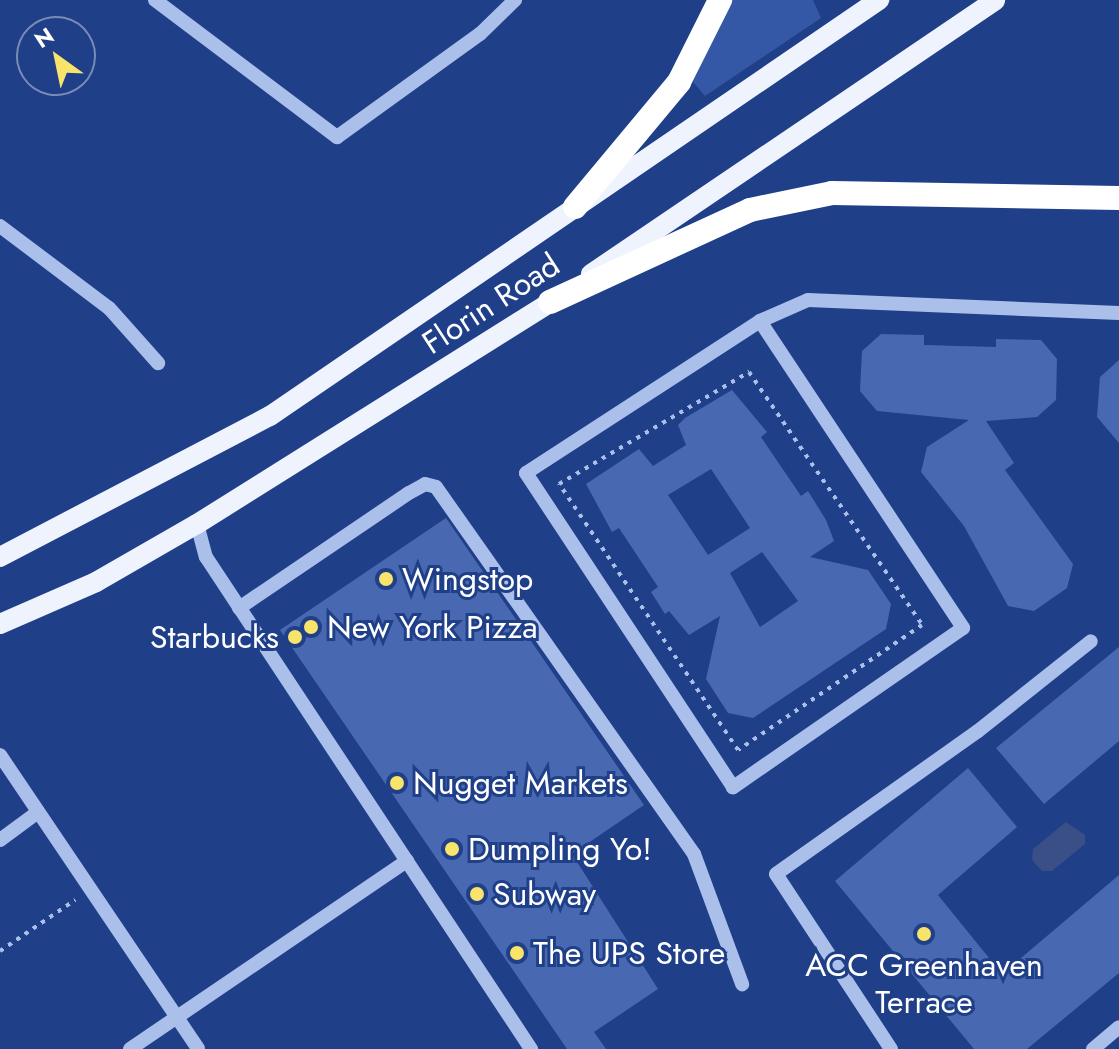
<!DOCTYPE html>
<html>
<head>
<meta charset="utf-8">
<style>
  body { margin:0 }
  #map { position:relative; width:1119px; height:1049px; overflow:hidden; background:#203f89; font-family:Jost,sans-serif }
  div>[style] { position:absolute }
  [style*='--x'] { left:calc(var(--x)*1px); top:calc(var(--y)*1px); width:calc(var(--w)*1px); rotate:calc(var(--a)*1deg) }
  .green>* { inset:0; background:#3457a6 }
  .water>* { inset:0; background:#394f86 }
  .building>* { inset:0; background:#4869b1 }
  .path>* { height:4px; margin-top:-2px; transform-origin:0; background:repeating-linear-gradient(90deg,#abbfeb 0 4px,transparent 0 10px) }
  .minor>* { height:14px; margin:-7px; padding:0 7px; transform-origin:7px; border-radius:7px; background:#abbfeb }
  .major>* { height:20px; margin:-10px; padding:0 10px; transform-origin:10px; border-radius:10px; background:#eff3fe }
  .highway>* { height:24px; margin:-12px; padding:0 12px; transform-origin:12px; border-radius:12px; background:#fff }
  .dots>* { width:22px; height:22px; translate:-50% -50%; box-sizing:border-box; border:4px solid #203f89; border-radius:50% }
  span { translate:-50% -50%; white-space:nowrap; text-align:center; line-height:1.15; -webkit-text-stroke:6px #203f89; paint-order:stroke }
  .street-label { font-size:32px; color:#fff }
  .poi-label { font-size:32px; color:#fff }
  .left { translate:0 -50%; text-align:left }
  .right { translate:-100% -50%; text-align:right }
  .north { position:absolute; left:16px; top:16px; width:80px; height:80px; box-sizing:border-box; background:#203f89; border:2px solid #798cb8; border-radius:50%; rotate:327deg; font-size:22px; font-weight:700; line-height:32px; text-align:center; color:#fff }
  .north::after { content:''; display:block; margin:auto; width:28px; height:36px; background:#f8e36b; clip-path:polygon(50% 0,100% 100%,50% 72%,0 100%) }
</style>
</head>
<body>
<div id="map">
  <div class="green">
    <i style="clip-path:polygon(730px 0,813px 0,821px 18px,705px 96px,693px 82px)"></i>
  </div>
  <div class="water">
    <i style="clip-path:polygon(1066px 822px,1085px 835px,1085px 844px,1052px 871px,1042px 871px,1032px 860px,1033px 849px)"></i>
  </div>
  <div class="building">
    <i style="clip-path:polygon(881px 334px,924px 335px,924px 345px,996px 347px,996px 339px,1041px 340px,1057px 359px,1056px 400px,1037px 417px,986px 421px,1014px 463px,1005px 470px,1073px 564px,1067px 588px,1034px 611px,1008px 606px,964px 526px,921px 472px,927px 447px,969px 420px,877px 411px,860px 391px,862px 351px)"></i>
    <i style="clip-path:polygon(1119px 360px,1119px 443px,1097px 417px,1100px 377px)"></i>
    <i style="clip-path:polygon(evenodd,732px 390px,767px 432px,761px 437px,801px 496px,808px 491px,826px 520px,834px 541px,810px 557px,868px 570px,891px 604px,886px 629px,753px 718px,728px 713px,706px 679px,720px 616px,689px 635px,669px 611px,665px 614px,651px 592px,658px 587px,619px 528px,612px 532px,586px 484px,639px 449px,653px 466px,686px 445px,678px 425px,685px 418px,732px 390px,711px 469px,750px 528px,708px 555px,668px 495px,711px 469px,732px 390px,762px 552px,798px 601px,760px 627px,730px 573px,762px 552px)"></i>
    <i style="clip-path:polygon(446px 518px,644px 805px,572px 854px,658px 989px,594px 1032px,606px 1049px,567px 1049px,280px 630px)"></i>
    <i style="clip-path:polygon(1119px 647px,1119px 741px,1044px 804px,996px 748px)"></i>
    <i style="clip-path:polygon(968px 768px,1017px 827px,938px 895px,1002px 974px,1119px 875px,1119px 973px,1027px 1049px,974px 1049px,835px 881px)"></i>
  </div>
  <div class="path">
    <i style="--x:749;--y:372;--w:306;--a:55.6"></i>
    <i style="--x:922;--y:625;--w:222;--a:145.8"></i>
    <i style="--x:738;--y:750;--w:321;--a:-123.9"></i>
    <i style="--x:559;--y:484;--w:221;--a:-30.5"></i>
    <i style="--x:0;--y:951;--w:91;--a:-34.2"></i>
  </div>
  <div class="minor">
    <i style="--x:155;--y:0;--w:228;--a:37"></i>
    <i style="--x:337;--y:137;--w:176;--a:-35.8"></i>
    <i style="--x:480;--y:34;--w:49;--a:-44.2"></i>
    <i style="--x:0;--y:226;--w:136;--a:37"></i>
    <i style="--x:109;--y:308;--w:74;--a:48.3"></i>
    <i style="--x:760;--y:321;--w:368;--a:56.5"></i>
    <i style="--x:963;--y:628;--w:280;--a:145.3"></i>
    <i style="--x:733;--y:787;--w:376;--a:-123.4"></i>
    <i style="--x:526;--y:473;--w:279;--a:-33"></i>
    <i style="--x:760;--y:321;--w:52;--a:-23.6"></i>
    <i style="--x:808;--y:300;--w:311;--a:2.4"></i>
    <i style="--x:197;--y:524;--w:34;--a:75"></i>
    <i style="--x:206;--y:557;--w:590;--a:56.55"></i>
    <i style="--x:239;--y:608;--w:205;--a:-34.1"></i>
    <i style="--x:409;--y:493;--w:18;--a:-29"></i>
    <i style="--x:425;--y:484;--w:11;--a:15"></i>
    <i style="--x:436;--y:487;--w:449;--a:54.9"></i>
    <i style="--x:694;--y:854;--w:139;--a:69.7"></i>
    <i style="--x:0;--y:755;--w:354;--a:56"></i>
    <i style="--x:0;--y:840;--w:47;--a:-36.4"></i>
    <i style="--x:130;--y:1049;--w:335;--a:-34.2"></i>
    <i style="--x:891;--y:1049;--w:209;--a:-123.3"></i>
    <i style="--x:776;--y:874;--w:247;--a:-35.3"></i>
    <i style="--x:978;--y:731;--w:144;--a:-38.5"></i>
    <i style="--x:1093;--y:1049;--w:34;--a:-40"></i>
  </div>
  <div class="major">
    <i style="--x:591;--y:274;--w:488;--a:-34.1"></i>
    <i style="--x:0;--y:557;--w:305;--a:-27.6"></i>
    <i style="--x:270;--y:416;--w:738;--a:-34.34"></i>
    <i style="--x:0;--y:624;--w:105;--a:-23.6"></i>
    <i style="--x:96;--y:582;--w:116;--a:-29.9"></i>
    <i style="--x:197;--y:524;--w:431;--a:-32.1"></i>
  </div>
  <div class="highway">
    <i style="--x:575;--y:207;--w:163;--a:-50.2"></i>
    <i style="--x:679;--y:82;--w:92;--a:-63.4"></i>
    <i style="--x:550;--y:302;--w:220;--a:-24.7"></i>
    <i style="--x:750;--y:210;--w:84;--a:-11.7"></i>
    <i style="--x:832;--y:193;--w:287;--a:1"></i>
  </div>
  <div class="dots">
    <i style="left:386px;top:579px;background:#f8e36b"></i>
    <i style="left:311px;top:627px;background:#f8e36b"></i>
    <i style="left:295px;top:637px;background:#f8e36b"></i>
    <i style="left:397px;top:783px;background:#f8e36b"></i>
    <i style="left:452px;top:849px;background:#f8e36b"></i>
    <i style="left:477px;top:894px;background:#f8e36b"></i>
    <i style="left:924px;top:934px;background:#f8e36b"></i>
    <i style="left:517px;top:953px;background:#f8e36b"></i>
  </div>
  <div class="street-label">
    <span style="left:491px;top:304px;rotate:-33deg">Florin Road</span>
  </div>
  <div class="poi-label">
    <span class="left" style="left:402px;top:579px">Wingstop</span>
    <span class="left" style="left:327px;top:627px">New York Pizza</span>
    <span class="right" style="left:279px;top:637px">Starbucks</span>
    <span class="left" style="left:413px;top:783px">Nugget Markets</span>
    <span class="left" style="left:468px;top:849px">Dumpling Yo!</span>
    <span class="left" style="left:493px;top:894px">Subway</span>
    <span class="left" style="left:533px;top:953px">The UPS Store</span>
    <span style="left:924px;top:984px">ACC Greenhaven<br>Terrace</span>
  </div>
  <div class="north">N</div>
</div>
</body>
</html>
